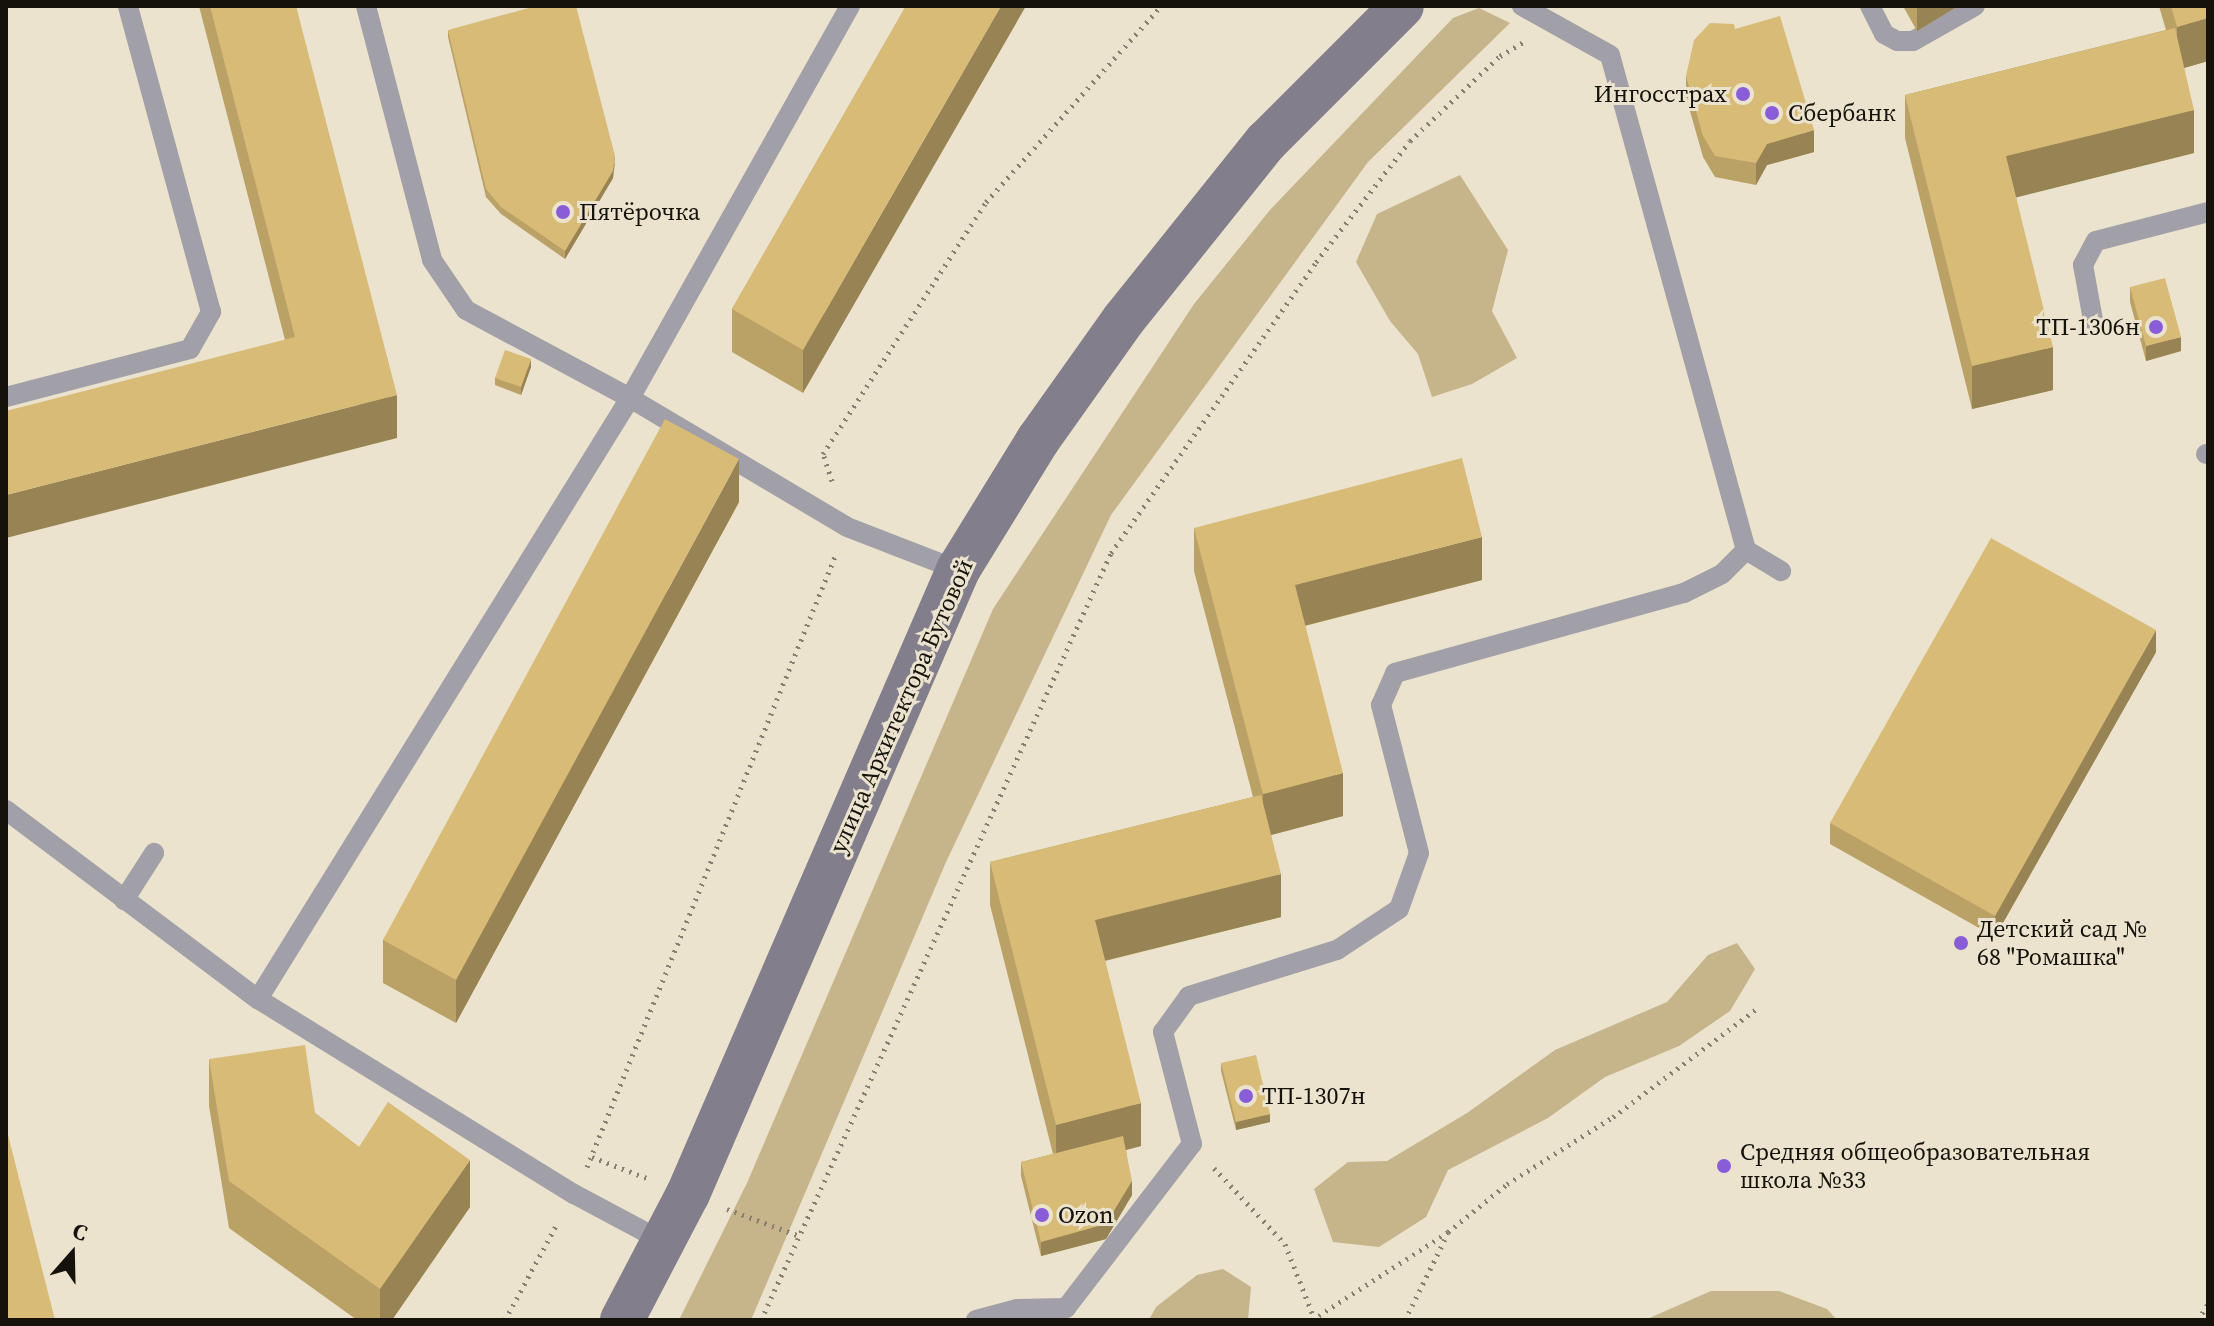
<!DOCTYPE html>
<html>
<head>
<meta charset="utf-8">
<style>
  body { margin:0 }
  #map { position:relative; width:2214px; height:1326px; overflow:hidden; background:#ebe3ce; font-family:"Source Serif 4",serif }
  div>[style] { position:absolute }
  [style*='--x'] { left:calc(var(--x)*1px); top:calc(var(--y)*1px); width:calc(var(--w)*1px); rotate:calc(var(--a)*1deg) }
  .green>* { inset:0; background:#c6b48a }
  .path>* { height:5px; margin-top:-2.5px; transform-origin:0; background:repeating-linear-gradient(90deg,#858071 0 2px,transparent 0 8px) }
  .service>* { height:20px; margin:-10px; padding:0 10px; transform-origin:10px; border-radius:10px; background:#a19fa8 }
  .secondary>* { height:44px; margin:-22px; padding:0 22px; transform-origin:22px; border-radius:22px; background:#827e8b }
  .wall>* { inset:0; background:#baa166 }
  .shaded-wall>* { inset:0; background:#978353 }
  .building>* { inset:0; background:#d8bb77 }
  .dots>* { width:22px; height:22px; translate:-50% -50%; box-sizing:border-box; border:4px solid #ebe3ce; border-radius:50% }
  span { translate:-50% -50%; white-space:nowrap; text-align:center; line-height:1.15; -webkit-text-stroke:6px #ebe3ce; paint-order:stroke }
  .poi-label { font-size:24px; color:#15120b }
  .right { translate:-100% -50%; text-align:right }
  .left { translate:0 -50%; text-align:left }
  .street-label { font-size:24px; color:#15120b }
  .frame { position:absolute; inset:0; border:8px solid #15120b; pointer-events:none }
  .north { position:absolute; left:32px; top:1214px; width:80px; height:80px; -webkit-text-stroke:6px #ebe3ce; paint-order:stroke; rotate:20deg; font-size:22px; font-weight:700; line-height:32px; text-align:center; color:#15120b }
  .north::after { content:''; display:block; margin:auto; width:28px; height:36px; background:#15120b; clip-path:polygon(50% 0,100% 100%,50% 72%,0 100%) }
</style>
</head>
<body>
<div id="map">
  <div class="green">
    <i style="clip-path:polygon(1479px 8px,1510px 23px,1368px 162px,1111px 515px,946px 862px,751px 1320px,679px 1320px,747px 1183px,993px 609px,1194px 304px,1270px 210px,1453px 18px)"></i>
    <i style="clip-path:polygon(1460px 175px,1508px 250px,1492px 311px,1517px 358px,1472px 384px,1432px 397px,1418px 354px,1390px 321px,1356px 262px,1377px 214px)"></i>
    <i style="clip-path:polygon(1737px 943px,1755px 969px,1730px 1011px,1679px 1046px,1605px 1077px,1548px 1118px,1448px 1170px,1426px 1217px,1379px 1247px,1333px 1242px,1314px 1189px,1348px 1162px,1387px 1161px,1467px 1113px,1555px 1050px,1667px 1002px,1708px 955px)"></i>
    <i style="clip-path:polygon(1223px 1269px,1251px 1287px,1248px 1320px,1149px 1320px,1156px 1307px,1197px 1275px)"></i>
    <i style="clip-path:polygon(1711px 1291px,1779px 1291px,1827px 1309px,1837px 1320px,1645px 1320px)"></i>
  </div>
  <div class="path">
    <i style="--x:832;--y:481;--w:28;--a:-108"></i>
    <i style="--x:823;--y:454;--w:300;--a:-57.1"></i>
    <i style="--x:986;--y:202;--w:263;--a:-48.2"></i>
    <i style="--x:592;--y:1157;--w:59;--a:20.9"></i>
    <i style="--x:587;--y:1167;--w:662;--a:-67.89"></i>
    <i style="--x:1214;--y:1168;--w:104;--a:46.9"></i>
    <i style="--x:1285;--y:1244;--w:82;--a:68.5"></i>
    <i style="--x:727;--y:1209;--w:75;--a:20.4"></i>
    <i style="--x:505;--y:1320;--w:111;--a:-61.6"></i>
    <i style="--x:761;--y:1320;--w:843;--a:-65.47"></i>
    <i style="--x:1111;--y:553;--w:356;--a:-54.8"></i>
    <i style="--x:1316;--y:262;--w:153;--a:-52.2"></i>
    <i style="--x:1410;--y:141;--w:124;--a:-43.4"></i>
    <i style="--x:1500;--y:56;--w:27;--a:-31"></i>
    <i style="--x:1312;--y:1320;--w:162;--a:-32.9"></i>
    <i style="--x:1448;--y:1232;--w:76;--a:-39.1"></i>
    <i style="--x:1507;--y:1184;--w:125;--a:-32.3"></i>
    <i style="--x:1613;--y:1117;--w:178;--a:-37"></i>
    <i style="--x:1405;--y:1320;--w:97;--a:-63.7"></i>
    <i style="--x:2198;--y:1320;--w:19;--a:-58"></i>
  </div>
  <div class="service">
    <i style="--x:366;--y:6;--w:262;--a:75.4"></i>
    <i style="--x:432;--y:260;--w:60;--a:55.8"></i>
    <i style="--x:466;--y:310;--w:186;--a:28.2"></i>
    <i style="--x:630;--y:398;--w:252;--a:30.7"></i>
    <i style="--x:847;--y:527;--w:119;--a:21.2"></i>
    <i style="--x:1870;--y:6;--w:31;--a:63"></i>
    <i style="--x:1884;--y:34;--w:15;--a:28"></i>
    <i style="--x:1897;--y:41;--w:16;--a:0"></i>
    <i style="--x:1913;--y:41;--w:71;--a:-29.4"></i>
    <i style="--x:2093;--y:320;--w:56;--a:-100.3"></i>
    <i style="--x:2083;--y:265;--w:27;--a:-62"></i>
    <i style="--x:2096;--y:241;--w:116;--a:-14.5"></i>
    <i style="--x:6;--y:397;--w:190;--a:-14.6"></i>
    <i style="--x:190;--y:349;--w:43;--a:-60.4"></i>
    <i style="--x:211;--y:312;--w:317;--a:-105.2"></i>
    <i style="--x:2206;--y:454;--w:2;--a:0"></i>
    <i style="--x:1746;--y:550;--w:41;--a:31"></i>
    <i style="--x:6;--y:810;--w:315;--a:36.9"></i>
    <i style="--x:258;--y:999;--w:371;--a:31.7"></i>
    <i style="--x:574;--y:1194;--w:102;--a:28.1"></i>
    <i style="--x:124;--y:900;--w:56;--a:-57.4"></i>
    <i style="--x:258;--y:999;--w:707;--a:-58.24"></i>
    <i style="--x:630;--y:398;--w:450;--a:-60.7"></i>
    <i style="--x:976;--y:1320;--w:42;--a:-15"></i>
    <i style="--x:1017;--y:1309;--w:49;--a:-1.2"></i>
    <i style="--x:1066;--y:1308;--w:207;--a:-52.5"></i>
    <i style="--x:1192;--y:1144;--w:116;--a:-104.5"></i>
    <i style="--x:1163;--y:1032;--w:44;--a:-54.2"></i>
    <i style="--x:1189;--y:996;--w:155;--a:-17.3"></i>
    <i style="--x:1337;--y:950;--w:74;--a:-33.5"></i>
    <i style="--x:1399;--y:909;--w:59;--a:-70.3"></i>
    <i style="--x:1419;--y:853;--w:153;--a:-104.4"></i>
    <i style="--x:1381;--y:705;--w:35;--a:-66"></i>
    <i style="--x:1395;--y:673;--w:300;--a:-15.5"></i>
    <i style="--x:1684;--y:593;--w:42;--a:-26.6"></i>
    <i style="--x:1722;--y:574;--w:34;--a:-45"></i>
    <i style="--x:1746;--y:550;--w:513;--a:-105.36"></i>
    <i style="--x:1610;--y:55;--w:101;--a:-150.9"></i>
  </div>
  <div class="secondary">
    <i style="--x:622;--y:1320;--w:142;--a:-62.4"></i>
    <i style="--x:688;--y:1194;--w:680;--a:-66.6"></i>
    <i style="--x:958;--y:570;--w:153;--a:-58.4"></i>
    <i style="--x:1038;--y:440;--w:148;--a:-54.6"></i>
    <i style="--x:1124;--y:319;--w:227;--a:-51.3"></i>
    <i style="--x:1266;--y:142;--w:192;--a:-45"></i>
  </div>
  <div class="wall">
    <i style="clip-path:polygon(199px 6px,296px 6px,397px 438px,285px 340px)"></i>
    <i style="clip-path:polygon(906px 6px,803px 393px,732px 352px,732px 309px)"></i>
    <i style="clip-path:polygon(1903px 6px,1958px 6px,1917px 31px)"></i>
    <i style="clip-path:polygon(2159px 6px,2208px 6px,2208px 61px,2184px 68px,2194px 153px,2016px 197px,2053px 390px,1972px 409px,1905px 138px,1905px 95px,2166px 30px)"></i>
    <i style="clip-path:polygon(1735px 29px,1814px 152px,1767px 165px,1756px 185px,1715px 177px,1703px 157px,1686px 97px,1686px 76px)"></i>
    <i style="clip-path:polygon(448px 30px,615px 164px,613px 178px,565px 259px,501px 214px,486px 197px,448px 37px)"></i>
    <i style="clip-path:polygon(2130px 287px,2181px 351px,2146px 361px,2130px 302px)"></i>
    <i style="clip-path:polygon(531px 367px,521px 395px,495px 385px,495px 378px)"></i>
    <i style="clip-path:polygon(739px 502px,456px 1023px,383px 983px,383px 940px)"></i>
    <i style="clip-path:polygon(1194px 528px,1482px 580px,1305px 626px,1343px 816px,1271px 835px,1281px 917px,1105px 961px,1141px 1146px,1126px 1150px,1132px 1195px,1106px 1239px,1041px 1256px,1021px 1176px,1021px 1162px,1053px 1154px,990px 905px,990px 862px,1253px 797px,1194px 571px)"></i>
    <i style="clip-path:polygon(2156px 652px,1995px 937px,1830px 844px,1830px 823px)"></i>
    <i style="clip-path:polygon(209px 1059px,315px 1113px,359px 1147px,470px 1207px,392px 1320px,357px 1320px,229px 1228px,209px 1106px)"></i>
    <i style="clip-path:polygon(1221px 1063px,1270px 1122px,1236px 1130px,1221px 1071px)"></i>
  </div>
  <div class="shaded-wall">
    <i style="clip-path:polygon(1001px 6px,1026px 6px,803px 393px,803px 350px)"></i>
    <i style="clip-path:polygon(1917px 6px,1958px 6px,1917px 31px)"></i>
    <i style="clip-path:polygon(2208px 18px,2208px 61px,2177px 70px,2177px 27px)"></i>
    <i style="clip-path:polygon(2194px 110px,2194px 153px,2006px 200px,2006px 156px)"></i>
    <i style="clip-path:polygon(1814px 130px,1814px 152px,1767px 165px,1756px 185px,1756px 163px,1767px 144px)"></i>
    <i style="clip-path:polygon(615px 156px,613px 178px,565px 259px,565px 251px)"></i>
    <i style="clip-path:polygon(2181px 337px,2181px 351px,2146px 361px,2146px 346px)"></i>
    <i style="clip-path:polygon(2053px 347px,2053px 390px,1972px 409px,1972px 366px)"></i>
    <i style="clip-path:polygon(531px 359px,531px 367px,521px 395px,521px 387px)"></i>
    <i style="clip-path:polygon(397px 395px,397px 438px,6px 538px,6px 495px)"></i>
    <i style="clip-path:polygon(739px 459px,739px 502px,456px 1023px,456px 980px)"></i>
    <i style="clip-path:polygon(1482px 537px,1482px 580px,1295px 628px,1295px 585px)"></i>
    <i style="clip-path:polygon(2156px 630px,2156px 652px,1995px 937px,1995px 916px)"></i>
    <i style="clip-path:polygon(1343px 773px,1343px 816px,1263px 837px,1263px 794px)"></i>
    <i style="clip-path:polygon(1281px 874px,1281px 917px,1095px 963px,1095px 920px)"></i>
    <i style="clip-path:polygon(1141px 1103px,1141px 1146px,1056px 1168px,1056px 1125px)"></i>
    <i style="clip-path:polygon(1270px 1114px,1270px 1122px,1236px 1130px,1236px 1122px)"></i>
    <i style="clip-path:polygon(470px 1160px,470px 1207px,392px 1320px,380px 1320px,380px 1289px)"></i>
    <i style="clip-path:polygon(1132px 1181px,1132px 1195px,1106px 1239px,1041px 1256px,1041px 1242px)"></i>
  </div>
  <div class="building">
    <i style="clip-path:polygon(210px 6px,296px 6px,397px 395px,6px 495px,6px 411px,295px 337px)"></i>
    <i style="clip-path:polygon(536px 6px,576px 6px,615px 156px,613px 171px,565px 251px,501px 207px,486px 189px,448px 30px)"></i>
    <i style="clip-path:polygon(906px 6px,1001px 6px,803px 350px,732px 309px)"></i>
    <i style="clip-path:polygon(2171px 6px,2208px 6px,2208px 18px,2177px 27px)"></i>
    <i style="clip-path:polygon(1780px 16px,1814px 130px,1767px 144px,1756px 163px,1715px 156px,1703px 136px,1686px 76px,1694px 40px,1710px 23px,1734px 24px,1735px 29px)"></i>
    <i style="clip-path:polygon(2175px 28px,2194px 110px,2006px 156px,2053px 347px,1972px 366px,1905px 95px)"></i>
    <i style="clip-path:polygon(2165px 278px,2181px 337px,2146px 346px,2130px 287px)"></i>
    <i style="clip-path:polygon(505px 350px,531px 359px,521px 387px,495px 378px)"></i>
    <i style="clip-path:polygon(665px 419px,739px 459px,456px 980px,383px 940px)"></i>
    <i style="clip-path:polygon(1462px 458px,1482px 537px,1295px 585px,1343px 773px,1263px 794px,1194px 528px)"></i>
    <i style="clip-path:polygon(1991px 538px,2156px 630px,1995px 916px,1830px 823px)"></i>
    <i style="clip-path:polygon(1261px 795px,1281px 874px,1095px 920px,1141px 1103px,1056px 1125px,990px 862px)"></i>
    <i style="clip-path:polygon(305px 1045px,315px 1113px,359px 1147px,388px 1102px,470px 1160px,380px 1289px,229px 1181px,209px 1059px)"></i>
    <i style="clip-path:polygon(1256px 1055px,1270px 1114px,1236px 1122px,1221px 1063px)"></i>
    <i style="clip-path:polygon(6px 1127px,55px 1320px,6px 1320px)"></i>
    <i style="clip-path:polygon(1123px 1136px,1132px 1181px,1106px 1224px,1041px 1242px,1021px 1162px)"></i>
  </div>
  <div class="dots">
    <i style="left:1743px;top:94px;background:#895dd7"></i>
    <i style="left:1772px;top:113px;background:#895dd7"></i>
    <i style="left:563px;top:212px;background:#895dd7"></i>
    <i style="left:2156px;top:327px;background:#895dd7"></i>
    <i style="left:1961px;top:943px;background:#895dd7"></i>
    <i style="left:1246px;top:1096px;background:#895dd7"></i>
    <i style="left:1724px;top:1166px;background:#895dd7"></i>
    <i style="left:1042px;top:1215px;background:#895dd7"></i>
  </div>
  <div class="poi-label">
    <span class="right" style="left:1727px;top:94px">Ингосстрах</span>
    <span class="left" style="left:1788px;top:113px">Сбербанк</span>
    <span class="left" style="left:579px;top:212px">Пятёрочка</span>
    <span class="right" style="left:2140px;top:327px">ТП-1306н</span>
    <span class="left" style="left:1977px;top:943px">Детский сад №<br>68 "Ромашка"</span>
    <span class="left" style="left:1262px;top:1096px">ТП-1307н</span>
    <span class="left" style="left:1740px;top:1166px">Средняя общеобразовательная<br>школа №33</span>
    <span class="left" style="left:1058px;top:1215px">Ozon</span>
  </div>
  <div class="street-label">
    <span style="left:901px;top:706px;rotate:-66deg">улица Архитектора Бутовой</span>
  </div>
  <div class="frame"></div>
  <div class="north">С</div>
</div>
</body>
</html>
